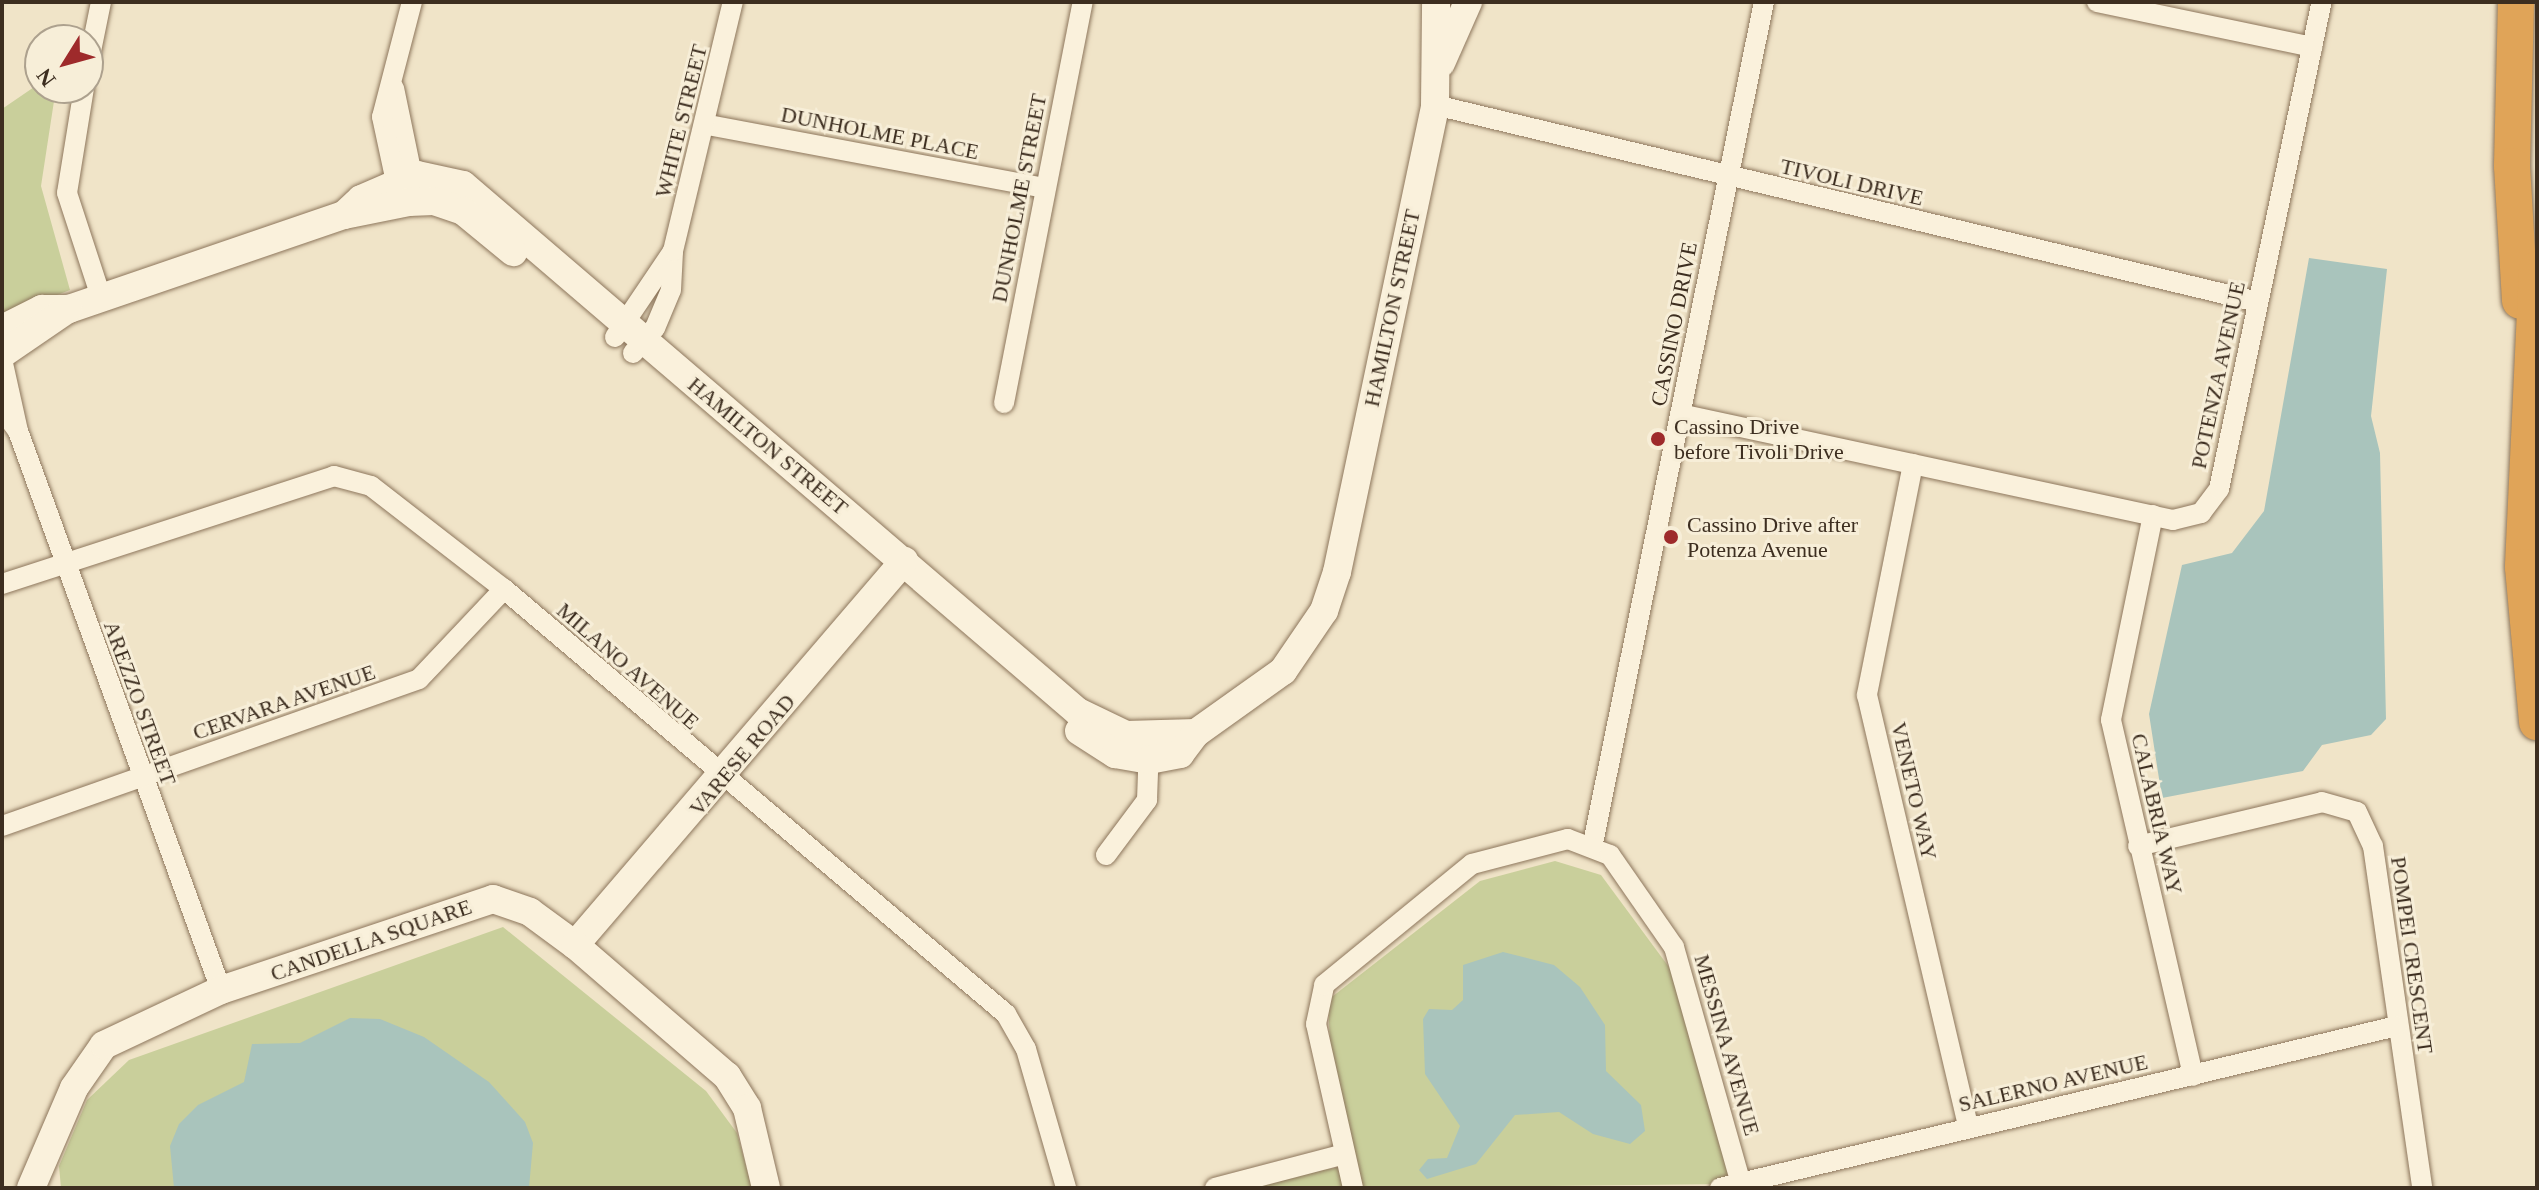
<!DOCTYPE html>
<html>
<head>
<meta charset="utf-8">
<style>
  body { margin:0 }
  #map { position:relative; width:2539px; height:1190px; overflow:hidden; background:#f0e4c8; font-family:Georgia,serif }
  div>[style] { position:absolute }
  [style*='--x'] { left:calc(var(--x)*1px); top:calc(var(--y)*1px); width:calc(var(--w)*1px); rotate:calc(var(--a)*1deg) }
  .green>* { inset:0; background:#c9cf9b }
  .water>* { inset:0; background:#a9c4bc }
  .roads { filter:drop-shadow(0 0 2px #8d765c) drop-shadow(0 0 2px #8d765c) }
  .street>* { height:20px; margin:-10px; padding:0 10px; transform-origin:10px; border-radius:10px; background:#faf1dc }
  .secondary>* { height:28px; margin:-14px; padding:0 14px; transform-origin:14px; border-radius:14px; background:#faf1dc }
  .highway>* { height:36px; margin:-18px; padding:0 18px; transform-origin:18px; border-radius:18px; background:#e0a458 }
  .dots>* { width:22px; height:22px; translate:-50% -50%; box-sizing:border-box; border:4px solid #f7eed8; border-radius:50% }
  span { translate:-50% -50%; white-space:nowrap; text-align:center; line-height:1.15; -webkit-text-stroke:6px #f7eed8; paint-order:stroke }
  .street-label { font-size:22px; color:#3d2e20 }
  .poi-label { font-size:22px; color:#3d2e20 }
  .left { translate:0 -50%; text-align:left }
  .frame { position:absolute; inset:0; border:4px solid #3d2e20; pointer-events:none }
  .north { position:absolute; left:24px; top:24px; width:80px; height:80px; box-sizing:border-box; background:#f7eed8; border:2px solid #ada18e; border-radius:50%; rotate:233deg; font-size:22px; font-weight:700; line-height:32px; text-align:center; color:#3d2e20 }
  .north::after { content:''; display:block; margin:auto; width:28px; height:36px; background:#9e2a2b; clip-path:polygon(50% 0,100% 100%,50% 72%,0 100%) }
</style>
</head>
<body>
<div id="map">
  <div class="green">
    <i style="clip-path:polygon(40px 83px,56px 88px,41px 186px,70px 290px,2px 316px,2px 109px)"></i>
    <i style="clip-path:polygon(1555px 861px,1601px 875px,1677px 978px,1731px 1184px,1360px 1188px,1331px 1065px,1328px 1000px,1480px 881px)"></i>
    <i style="clip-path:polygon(503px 927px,706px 1091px,737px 1133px,752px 1188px,61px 1188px,59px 1166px,87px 1100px,129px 1060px)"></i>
    <i style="clip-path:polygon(1340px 1167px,1345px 1188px,1245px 1188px,1302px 1174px)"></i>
  </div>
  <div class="water">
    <i style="clip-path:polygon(2309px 258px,2387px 269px,2371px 416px,2380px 453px,2386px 719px,2371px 735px,2322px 745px,2303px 771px,2162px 798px,2149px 714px,2182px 565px,2232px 553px,2264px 511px)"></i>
    <i style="clip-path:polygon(1503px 952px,1554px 965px,1580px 987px,1605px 1025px,1606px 1071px,1641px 1105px,1645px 1131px,1630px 1144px,1593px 1134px,1559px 1112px,1515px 1115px,1476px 1164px,1427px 1179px,1419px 1170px,1428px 1159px,1447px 1158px,1460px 1126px,1425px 1074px,1423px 1019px,1429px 1009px,1452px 1010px,1463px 1000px,1463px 965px)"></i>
    <i style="clip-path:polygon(350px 1018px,380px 1019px,424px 1037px,489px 1082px,525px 1122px,533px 1143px,529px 1188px,174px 1188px,170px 1146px,179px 1124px,198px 1105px,244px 1082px,252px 1044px,300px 1043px)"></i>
  </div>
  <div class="roads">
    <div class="street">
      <i style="--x:2097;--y:2;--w:220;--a:11.8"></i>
      <i style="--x:88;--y:66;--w:65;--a:-78.5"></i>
      <i style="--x:84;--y:88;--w:106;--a:99.2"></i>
      <i style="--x:67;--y:193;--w:109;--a:71.9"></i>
      <i style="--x:394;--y:88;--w:103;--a:78.3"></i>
      <i style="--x:1435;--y:105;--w:846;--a:13.46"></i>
      <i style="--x:708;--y:125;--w:342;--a:10.6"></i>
      <i style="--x:399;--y:196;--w:81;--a:-102.1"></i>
      <i style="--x:382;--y:117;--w:119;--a:-75.4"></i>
      <i style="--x:615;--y:337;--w:104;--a:-56"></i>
      <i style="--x:633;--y:353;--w:33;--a:-49"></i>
      <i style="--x:655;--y:328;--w:41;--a:-67.2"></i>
      <i style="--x:671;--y:290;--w:39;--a:-87"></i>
      <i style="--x:673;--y:251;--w:256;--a:-76.5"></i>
      <i style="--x:2;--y:359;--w:74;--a:77.5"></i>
      <i style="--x:18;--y:431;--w:595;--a:70.04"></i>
      <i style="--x:1004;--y:403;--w:409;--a:-78.9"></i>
      <i style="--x:2;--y:409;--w:27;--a:54"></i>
      <i style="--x:1680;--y:414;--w:504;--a:12.13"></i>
      <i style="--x:2173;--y:520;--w:29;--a:-14"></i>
      <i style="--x:2201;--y:513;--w:30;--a:-53"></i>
      <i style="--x:2219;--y:489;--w:498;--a:-78.1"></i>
      <i style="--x:1913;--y:464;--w:236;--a:101.3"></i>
      <i style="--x:1867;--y:695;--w:444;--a:76.8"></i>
      <i style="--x:2153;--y:515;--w:209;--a:101.6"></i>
      <i style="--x:2111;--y:720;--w:365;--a:77"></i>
      <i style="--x:2;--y:584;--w:349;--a:-18"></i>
      <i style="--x:334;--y:476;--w:38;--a:15"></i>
      <i style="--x:371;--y:486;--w:168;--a:37.8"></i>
      <i style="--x:504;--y:589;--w:658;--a:40.25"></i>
      <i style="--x:1006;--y:1014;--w:40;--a:60.3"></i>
      <i style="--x:1026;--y:1049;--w:145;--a:73.9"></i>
      <i style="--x:2;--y:826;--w:442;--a:-19.4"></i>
      <i style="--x:419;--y:679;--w:124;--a:-46.6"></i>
      <i style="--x:1593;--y:843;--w:858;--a:-78.51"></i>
      <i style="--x:2138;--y:846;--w:189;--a:-13.4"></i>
      <i style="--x:2322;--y:802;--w:36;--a:16"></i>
      <i style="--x:2357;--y:812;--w:38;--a:65"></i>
      <i style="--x:2373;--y:846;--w:345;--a:81.8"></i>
      <i style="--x:1106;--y:855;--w:69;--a:-53.3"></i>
      <i style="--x:1147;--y:800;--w:54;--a:-87.9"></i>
      <i style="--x:1215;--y:1188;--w:134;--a:-14.7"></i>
      <i style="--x:1353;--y:1188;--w:168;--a:-102.7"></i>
      <i style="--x:1316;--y:1024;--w:40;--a:-78"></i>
      <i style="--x:1324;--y:985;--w:191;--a:-39.3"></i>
      <i style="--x:1472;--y:864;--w:99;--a:-14.6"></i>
      <i style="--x:1568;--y:839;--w:45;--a:20.9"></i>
      <i style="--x:1610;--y:855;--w:112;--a:55.2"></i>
      <i style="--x:1674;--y:947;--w:250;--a:74.2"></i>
      <i style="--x:1720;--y:1188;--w:696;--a:-13.46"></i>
    </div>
    <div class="secondary">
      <i style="--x:1441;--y:63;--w:67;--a:-66.1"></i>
      <i style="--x:344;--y:215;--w:23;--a:-43"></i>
      <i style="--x:361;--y:199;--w:61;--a:-23.2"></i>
      <i style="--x:417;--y:175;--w:47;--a:12.3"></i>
      <i style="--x:463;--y:185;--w:810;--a:40.59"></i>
      <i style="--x:1078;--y:712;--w:53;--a:25.6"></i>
      <i style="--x:1126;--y:735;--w:70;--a:-1.6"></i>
      <i style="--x:1196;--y:733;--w:107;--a:-35.5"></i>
      <i style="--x:1283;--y:671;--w:73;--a:-55.7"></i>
      <i style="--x:1324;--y:611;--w:41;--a:-71.6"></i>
      <i style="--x:1337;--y:572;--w:477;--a:-78.1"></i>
      <i style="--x:1435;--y:105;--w:103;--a:-89.4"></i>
      <i style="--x:2;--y:329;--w:45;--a:-26.6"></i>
      <i style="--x:42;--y:309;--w:27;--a:0"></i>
      <i style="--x:69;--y:309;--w:291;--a:-18.9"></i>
      <i style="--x:344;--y:215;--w:66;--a:-11.3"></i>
      <i style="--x:409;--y:202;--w:25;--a:-2"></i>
      <i style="--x:434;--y:201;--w:31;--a:19"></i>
      <i style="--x:463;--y:211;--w:65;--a:39.4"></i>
      <i style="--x:2;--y:354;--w:80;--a:-34.3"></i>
      <i style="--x:1079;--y:731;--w:43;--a:32.6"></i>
      <i style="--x:1115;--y:754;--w:35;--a:10"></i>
      <i style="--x:1149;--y:760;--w:32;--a:-11"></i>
      <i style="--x:1180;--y:754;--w:26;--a:-53"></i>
      <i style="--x:575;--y:945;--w:506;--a:-49.41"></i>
      <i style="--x:31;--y:1188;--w:109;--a:-66.7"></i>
      <i style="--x:74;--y:1088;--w:52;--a:-55.1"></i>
      <i style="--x:104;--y:1045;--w:129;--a:-25.2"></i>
      <i style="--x:221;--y:990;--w:287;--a:-18.5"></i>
      <i style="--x:493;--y:899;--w:39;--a:19"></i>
      <i style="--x:530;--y:912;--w:56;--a:36.3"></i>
      <i style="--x:575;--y:945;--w:201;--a:40.8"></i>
      <i style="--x:727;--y:1076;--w:38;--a:58"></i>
      <i style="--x:747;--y:1108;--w:82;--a:76.6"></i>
    </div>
    <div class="highway">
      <i style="--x:2516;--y:2;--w:164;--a:91.4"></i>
      <i style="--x:2512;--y:166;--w:135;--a:86.6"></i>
      <i style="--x:2537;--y:269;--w:298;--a:92.7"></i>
      <i style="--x:2523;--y:567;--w:156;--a:84.8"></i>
    </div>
  </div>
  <div class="dots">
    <i style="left:1658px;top:439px;background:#9e2a2b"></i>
    <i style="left:1671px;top:537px;background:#9e2a2b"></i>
  </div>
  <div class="street-label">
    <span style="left:681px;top:121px;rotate:-76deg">WHITE STREET</span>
    <span style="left:880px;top:133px;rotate:11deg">DUNHOLME PLACE</span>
    <span style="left:1852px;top:182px;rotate:13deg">TIVOLI DRIVE</span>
    <span style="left:1019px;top:198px;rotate:-79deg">DUNHOLME STREET</span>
    <span style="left:1392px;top:308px;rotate:-78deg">HAMILTON STREET</span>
    <span style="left:1674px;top:324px;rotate:-79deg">CASSINO DRIVE</span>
    <span style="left:2218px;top:375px;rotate:-78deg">POTENZA AVENUE</span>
    <span style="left:768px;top:446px;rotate:40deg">HAMILTON STREET</span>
    <span style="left:628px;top:666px;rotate:41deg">MILANO AVENUE</span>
    <span style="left:284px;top:702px;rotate:-19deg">CERVARA AVENUE</span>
    <span style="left:140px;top:703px;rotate:70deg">AREZZO STREET</span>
    <span style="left:742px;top:755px;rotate:-50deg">VARESE ROAD</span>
    <span style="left:1914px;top:791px;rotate:77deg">VENETO WAY</span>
    <span style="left:2157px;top:814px;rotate:77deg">CALABRIA WAY</span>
    <span style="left:371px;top:940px;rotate:-19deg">CANDELLA SQUARE</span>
    <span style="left:2412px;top:955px;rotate:82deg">POMPEI CRESCENT</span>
    <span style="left:1727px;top:1045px;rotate:74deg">MESSINA AVENUE</span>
    <span style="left:2053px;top:1083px;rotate:-13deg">SALERNO AVENUE</span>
  </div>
  <div class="poi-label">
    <span class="left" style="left:1674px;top:439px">Cassino Drive<br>before Tivoli Drive</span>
    <span class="left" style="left:1687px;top:537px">Cassino Drive after<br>Potenza Avenue</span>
  </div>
  <div class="frame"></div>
  <div class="north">N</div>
</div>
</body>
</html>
